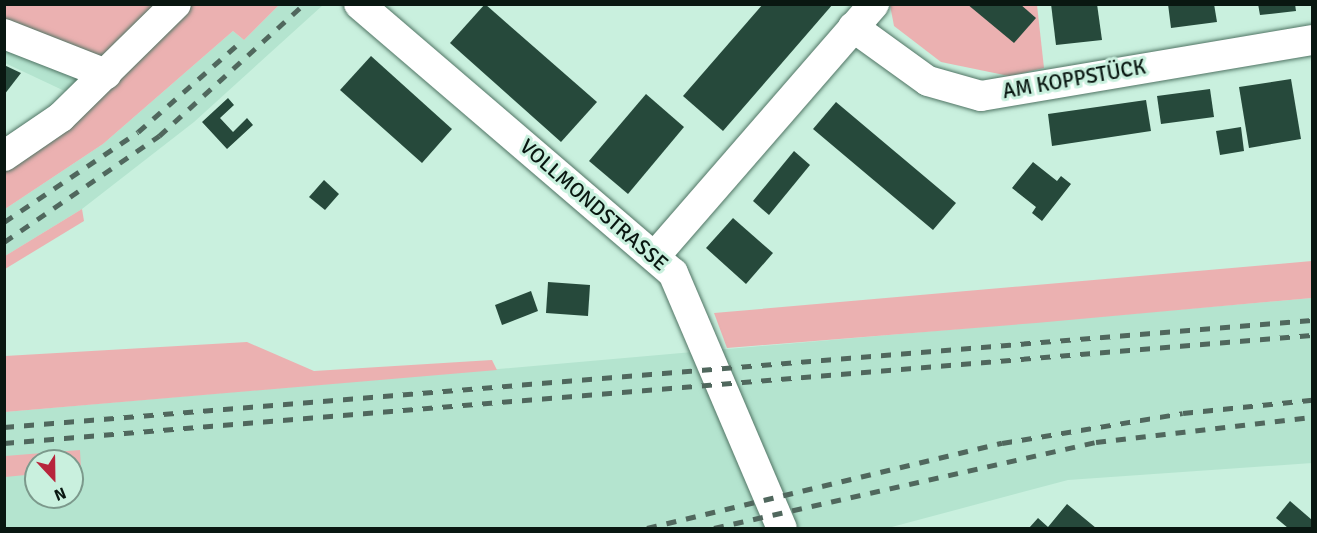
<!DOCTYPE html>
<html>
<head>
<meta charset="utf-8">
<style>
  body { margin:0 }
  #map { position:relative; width:1317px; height:533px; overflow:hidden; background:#c9f0de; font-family:Signika,sans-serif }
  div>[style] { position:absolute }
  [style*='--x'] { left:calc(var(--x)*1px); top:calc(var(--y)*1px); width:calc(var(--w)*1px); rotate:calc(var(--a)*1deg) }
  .built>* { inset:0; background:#b4e4cf }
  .green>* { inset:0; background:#ebb1b1 }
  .building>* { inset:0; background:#26493b }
  .roads { filter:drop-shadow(0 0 2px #507464) drop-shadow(0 0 2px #507464) }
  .minor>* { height:30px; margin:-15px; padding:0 15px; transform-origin:15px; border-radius:15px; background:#fff }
  .rail>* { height:4.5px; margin-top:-2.25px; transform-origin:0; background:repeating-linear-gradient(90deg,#50675d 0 10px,transparent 0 20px) }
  span { translate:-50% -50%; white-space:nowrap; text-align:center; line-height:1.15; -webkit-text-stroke:6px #c9f0de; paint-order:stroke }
  .street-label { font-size:21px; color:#091711 }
  .frame { position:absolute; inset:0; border:6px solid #091711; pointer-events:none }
  .north { position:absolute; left:24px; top:449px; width:60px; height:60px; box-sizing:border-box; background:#c9f0de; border:2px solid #7c998c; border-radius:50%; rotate:158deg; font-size:16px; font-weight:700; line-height:24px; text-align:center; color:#091711 }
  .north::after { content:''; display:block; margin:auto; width:21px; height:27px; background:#b7253c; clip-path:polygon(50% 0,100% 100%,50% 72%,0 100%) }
</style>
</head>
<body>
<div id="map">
  <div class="built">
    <i style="clip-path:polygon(5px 5px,117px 73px,88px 102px,5px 63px)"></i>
    <i style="clip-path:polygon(279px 5px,323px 5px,194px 122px,82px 209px,5px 256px,5px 209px,103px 144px,233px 31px,244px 40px)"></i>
    <i style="clip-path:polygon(evenodd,1312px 298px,1312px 463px,1068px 480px,888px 528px,5px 528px,5px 412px,1312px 298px,36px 461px,72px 461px,72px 497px,36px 497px,36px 461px)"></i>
  </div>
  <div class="green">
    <i style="clip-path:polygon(5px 5px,279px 5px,244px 40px,233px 31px,103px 144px,5px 209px,5px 161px,117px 73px,5px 23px)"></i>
    <i style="clip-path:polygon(890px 5px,1037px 5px,1044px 68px,1009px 76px,941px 62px,894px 26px)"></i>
    <i style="clip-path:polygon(82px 209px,84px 221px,5px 269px,5px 256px)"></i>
    <i style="clip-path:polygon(1312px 261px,1312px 298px,1036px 323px,727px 348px,714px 313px)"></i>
    <i style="clip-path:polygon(247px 342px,314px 371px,492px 360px,497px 370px,5px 412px,5px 356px)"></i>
    <i style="clip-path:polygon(80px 450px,81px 469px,72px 470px,72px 461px,36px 461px,36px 474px,5px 477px,5px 456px)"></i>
  </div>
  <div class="building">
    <i style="clip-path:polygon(485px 4px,597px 102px,561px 142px,450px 43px)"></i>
    <i style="clip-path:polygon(763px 4px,833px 4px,723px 131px,683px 96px)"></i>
    <i style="clip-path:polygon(967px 4px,1020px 4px,1036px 18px,1014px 43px)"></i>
    <i style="clip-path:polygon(1051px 4px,1097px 4px,1102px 40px,1056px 45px)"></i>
    <i style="clip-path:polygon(1168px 4px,1214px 4px,1217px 22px,1171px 28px)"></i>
    <i style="clip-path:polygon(1258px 4px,1295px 4px,1296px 11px,1260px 15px)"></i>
    <i style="clip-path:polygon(371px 56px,452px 129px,422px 163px,340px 90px)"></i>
    <i style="clip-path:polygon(4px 65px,21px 73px,4px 95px)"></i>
    <i style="clip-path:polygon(1291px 79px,1301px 139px,1249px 148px,1239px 87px)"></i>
    <i style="clip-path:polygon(1210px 89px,1214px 117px,1161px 124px,1157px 96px)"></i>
    <i style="clip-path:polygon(646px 94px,684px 127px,628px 194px,589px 161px)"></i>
    <i style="clip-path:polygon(228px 98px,234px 105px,220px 118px,233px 132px,247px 118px,253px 125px,227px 149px,202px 122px)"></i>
    <i style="clip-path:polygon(1146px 100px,1151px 131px,1052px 146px,1048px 114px)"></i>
    <i style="clip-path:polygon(836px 102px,956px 203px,933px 230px,813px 129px)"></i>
    <i style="clip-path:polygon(1241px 127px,1244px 151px,1220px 155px,1216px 131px)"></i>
    <i style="clip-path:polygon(794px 151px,810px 165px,769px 215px,753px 201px)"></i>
    <i style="clip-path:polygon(1033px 162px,1057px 181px,1061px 176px,1071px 184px,1042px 221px,1032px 213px,1036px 207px,1012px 188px)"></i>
    <i style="clip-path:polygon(324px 180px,339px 194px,325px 210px,309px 197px)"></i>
    <i style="clip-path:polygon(733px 218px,773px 253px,746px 284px,706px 248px)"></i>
    <i style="clip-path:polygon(548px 282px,590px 285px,588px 316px,546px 313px)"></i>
    <i style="clip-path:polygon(531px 291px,538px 311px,502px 325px,495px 305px)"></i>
    <i style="clip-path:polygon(1290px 501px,1312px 520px,1312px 528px,1288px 528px,1276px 518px)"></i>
    <i style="clip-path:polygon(1067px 504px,1096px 528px,1029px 528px,1038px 518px,1048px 527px)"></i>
  </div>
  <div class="roads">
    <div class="minor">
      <i style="--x:359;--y:4;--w:413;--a:40.6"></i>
      <i style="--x:673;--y:273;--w:277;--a:66.9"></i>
      <i style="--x:853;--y:27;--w:92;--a:35.8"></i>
      <i style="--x:928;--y:81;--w:55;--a:15.8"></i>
      <i style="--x:981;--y:96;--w:336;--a:-9.6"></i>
      <i style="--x:4;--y:34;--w:110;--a:21.4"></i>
      <i style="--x:4;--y:156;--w:69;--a:-34.4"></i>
      <i style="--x:61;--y:117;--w:161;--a:-44.5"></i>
      <i style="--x:655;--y:256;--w:334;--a:-49"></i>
    </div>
  </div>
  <div class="rail">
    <i style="--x:4;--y:222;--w:161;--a:-33.9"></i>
    <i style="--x:138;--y:132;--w:133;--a:-41.3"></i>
    <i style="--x:4;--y:242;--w:188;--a:-34.4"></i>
    <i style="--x:159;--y:136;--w:196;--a:-42.3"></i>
    <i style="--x:4;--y:427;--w:1312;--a:-4.68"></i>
    <i style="--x:4;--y:443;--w:1312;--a:-4.72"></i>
    <i style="--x:647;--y:528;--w:365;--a:-13.5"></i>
    <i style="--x:1002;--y:443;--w:183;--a:-9.4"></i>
    <i style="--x:1183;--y:413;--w:130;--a:-5.8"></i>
    <i style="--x:714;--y:528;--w:392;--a:-12.7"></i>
    <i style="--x:1096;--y:442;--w:217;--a:-6.6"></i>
  </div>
  <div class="street-label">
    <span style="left:1074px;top:79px;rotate:-10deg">AM KOPPSTÜCK</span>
    <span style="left:594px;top:205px;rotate:41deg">VOLLMONDSTRASSE</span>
  </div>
  <div class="frame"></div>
  <div class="north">N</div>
</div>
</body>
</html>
